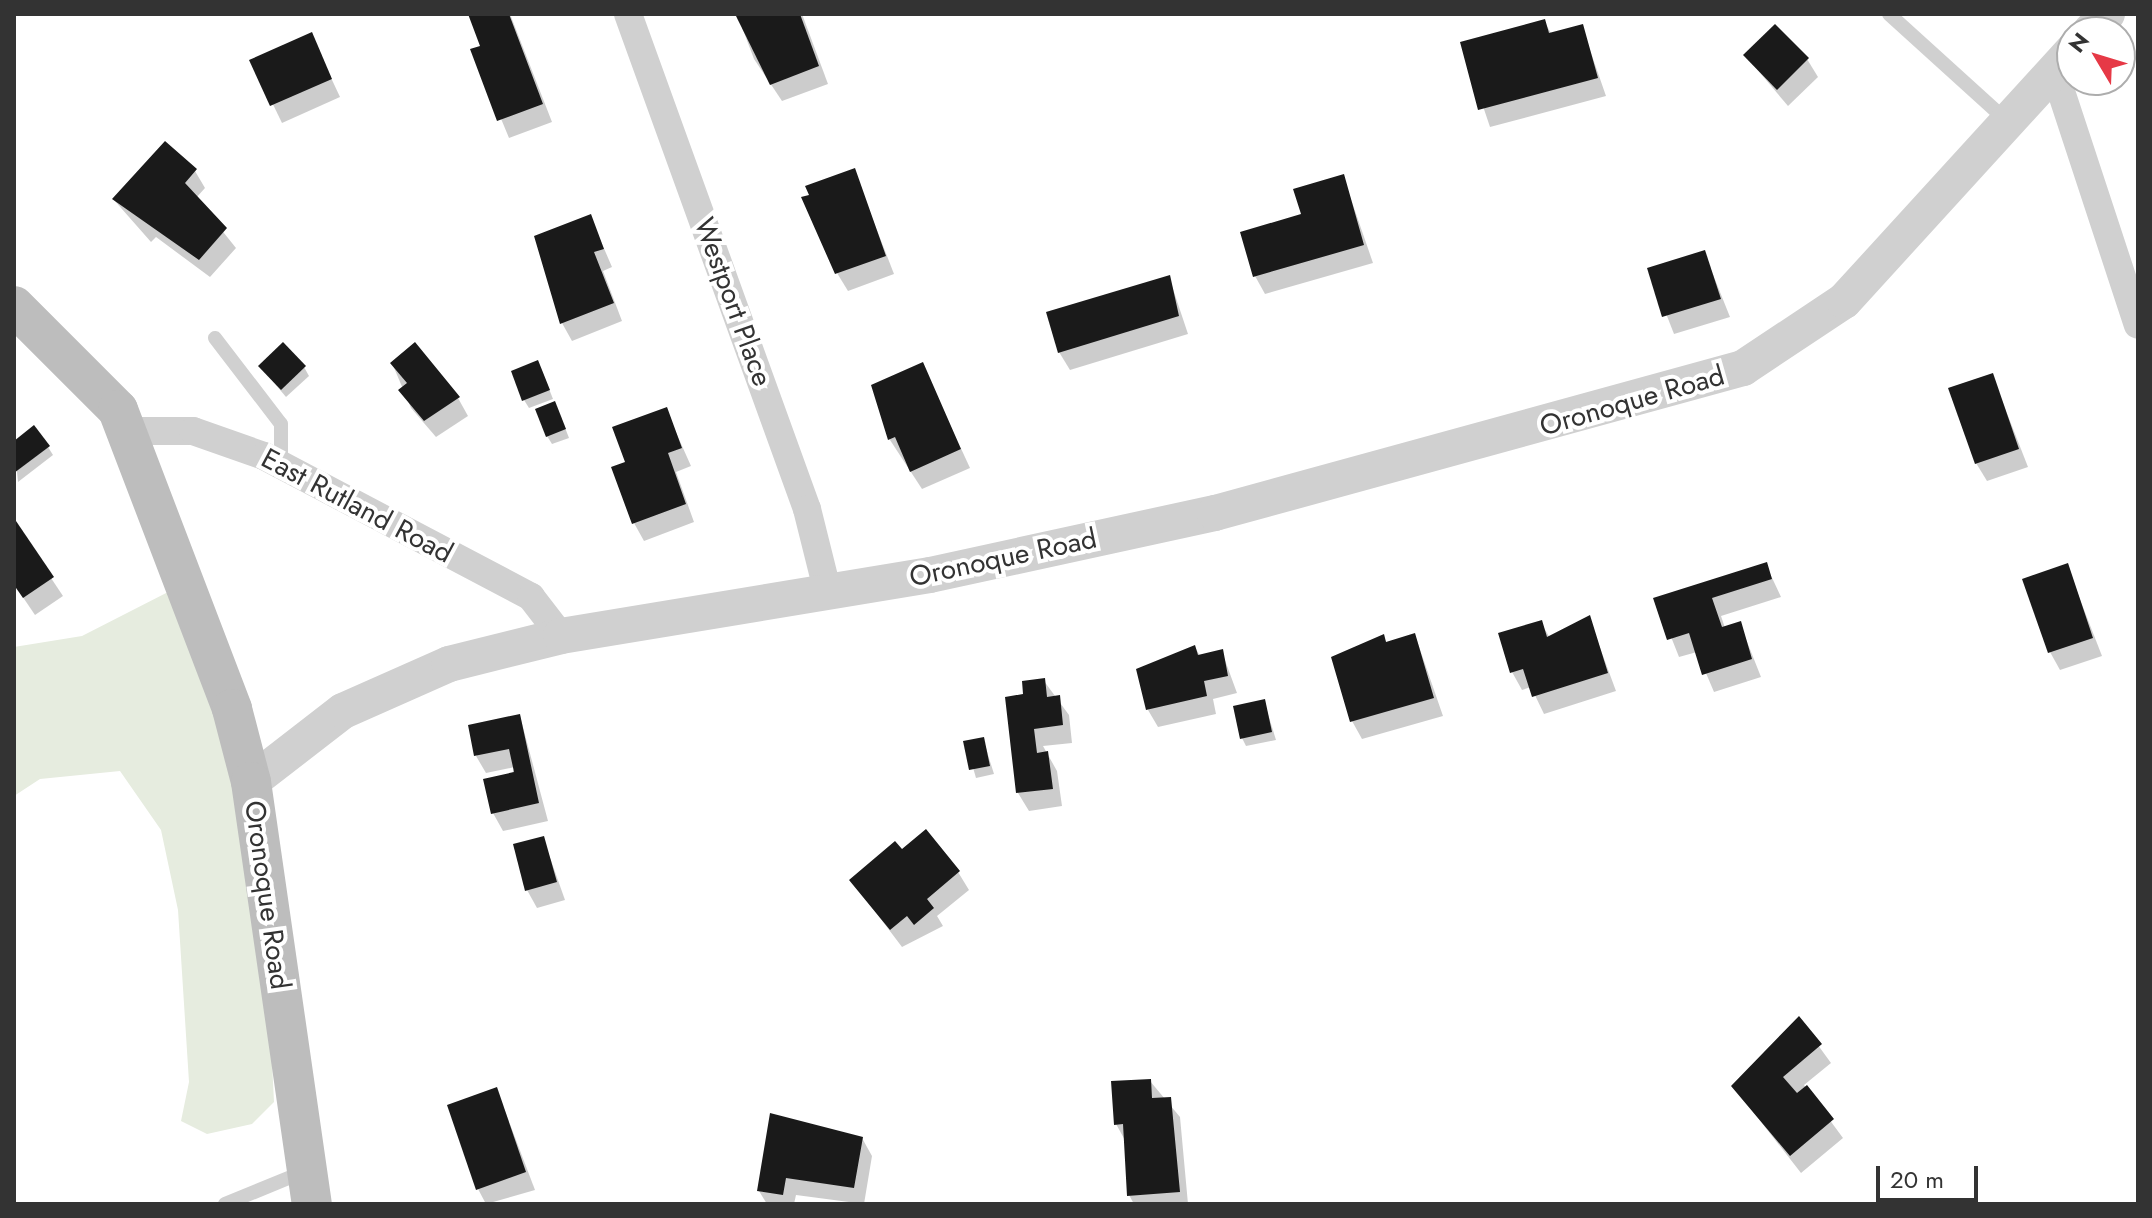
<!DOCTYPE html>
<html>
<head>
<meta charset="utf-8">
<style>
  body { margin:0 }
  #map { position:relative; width:2152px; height:1218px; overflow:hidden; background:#fff; font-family:Jost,sans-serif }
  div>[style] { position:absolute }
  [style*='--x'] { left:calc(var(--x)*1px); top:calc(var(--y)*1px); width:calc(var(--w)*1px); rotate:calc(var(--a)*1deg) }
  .green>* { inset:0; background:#e6ecdf }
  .shadow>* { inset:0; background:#0003 }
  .building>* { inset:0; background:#1a1a1a }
  .service>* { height:14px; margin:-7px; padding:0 7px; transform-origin:7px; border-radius:7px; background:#d0d0d0 }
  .minor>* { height:28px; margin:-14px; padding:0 14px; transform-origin:14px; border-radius:14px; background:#d0d0d0 }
  .tertiary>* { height:36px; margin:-18px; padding:0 18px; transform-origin:18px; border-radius:18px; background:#d0d0d0 }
  .secondary>* { height:40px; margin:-20px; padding:0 20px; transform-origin:20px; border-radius:20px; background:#bdbdbd }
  span { translate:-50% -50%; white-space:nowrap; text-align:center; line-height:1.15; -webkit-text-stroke:8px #fff; paint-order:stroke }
  .street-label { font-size:28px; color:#333 }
  .frame { position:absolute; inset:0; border:16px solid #333; pointer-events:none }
  .north { position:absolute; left:2056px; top:16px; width:80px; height:80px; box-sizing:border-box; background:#fff; border:2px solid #adadad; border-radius:50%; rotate:308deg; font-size:22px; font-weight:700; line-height:32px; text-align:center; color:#333 }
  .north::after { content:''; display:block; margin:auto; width:28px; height:36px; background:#e63946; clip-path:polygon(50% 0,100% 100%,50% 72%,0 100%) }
  .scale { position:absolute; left:1876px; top:1166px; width:102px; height:36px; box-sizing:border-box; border:4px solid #333; border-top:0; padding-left:10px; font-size:24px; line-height:28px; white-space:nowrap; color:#333; -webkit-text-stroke:6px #fff; paint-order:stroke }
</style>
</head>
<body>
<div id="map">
  <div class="green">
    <i style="clip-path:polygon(172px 590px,227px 718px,266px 941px,274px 1102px,252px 1124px,207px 1134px,181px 1121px,189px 1082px,178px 910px,161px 830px,120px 771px,40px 779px,14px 796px,14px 647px,82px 636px)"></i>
  </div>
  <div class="shadow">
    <i style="clip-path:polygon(470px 14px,510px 14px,552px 122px,509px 138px,473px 51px,483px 47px)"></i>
    <i style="clip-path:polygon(737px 14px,802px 14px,828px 84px,782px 101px,754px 59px)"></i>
    <i style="clip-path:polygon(1544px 21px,1552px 35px,1582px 27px,1606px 96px,1490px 127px,1462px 44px)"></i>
    <i style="clip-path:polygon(311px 35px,340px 97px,282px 123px,252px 61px)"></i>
    <i style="clip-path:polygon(1745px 55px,1807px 59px,1818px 77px,1788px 106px)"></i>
    <i style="clip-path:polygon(195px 171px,205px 188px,196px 198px,236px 248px,210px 277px,156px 237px,151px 242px,114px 200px)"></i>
    <i style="clip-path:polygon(854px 171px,894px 274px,848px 291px,837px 273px)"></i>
    <i style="clip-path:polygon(1343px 176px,1373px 263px,1265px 294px,1255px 276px)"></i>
    <i style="clip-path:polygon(590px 216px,612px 267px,603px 271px,622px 321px,572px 341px,562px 323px)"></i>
    <i style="clip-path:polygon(1704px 252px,1730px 317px,1674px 334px,1649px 270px)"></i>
    <i style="clip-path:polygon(1169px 277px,1188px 334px,1070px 370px,1059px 352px)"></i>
    <i style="clip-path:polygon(392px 363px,458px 398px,468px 416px,436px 437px,411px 408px)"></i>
    <i style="clip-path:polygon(922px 364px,970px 468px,922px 489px,890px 440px,874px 386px)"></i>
    <i style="clip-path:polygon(260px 366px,304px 367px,309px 376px,286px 397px)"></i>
    <i style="clip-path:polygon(542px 371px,553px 399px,529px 408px,524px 400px)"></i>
    <i style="clip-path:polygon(1992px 375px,2028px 467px,1987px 481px,1976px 463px)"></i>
    <i style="clip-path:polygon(666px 410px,691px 466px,676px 472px,694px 522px,644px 541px,634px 523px,628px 463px)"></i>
    <i style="clip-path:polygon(559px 412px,569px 438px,552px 444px,547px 436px)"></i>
    <i style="clip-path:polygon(14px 443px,48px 447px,53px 455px,18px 482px)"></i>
    <i style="clip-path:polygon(15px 524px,63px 596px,35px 615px,14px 584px)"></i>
    <i style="clip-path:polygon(1766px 565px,1781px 597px,1721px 616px,1725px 628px,1740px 624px,1761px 677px,1714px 692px,1697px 652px,1679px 657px,1656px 599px)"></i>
    <i style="clip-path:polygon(2067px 566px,2102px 656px,2060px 670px,2050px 652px)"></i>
    <i style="clip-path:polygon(1589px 618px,1616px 691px,1544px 714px,1531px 687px,1522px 690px,1512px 672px,1541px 623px,1550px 638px)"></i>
    <i style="clip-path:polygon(1415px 635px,1443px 716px,1362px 739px,1352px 721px,1383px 637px,1387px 643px)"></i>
    <i style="clip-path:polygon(1195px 647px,1200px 656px,1222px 652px,1237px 693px,1213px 699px,1216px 714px,1158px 727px,1148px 710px)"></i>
    <i style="clip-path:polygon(1044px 681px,1069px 715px,1072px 743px,1043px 746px,1057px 771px,1062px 806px,1029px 811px,1018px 793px,1007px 698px,1025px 696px)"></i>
    <i style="clip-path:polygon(1264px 701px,1276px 740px,1246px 746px,1242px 738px)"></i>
    <i style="clip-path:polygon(520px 716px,548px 821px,503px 831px,493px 813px,515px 767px,486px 773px,476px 756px)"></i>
    <i style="clip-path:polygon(983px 739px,994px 774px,976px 778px,966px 743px)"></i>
    <i style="clip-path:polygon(543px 838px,565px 900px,537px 908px,527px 890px)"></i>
    <i style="clip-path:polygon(902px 852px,958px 872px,969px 890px,937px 916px,943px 926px,902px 947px,852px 881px)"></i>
    <i style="clip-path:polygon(1799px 1019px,1831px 1063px,1804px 1085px,1843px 1138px,1801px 1173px,1733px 1086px)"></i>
    <i style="clip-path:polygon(1150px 1081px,1180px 1117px,1188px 1204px,1134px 1204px,1129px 1195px,1126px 1142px,1116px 1124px)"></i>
    <i style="clip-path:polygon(497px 1090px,535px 1190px,486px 1204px,478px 1189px)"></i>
    <i style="clip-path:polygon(862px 1138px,872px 1156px,864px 1204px,796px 1195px,794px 1204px,767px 1204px,759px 1191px)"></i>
  </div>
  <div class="building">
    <i style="clip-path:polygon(468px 14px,509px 14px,543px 104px,497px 121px,470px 49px,480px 46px)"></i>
    <i style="clip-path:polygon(735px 14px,800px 14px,819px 66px,770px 85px)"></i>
    <i style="clip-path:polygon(1545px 19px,1549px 33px,1583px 24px,1598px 78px,1478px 110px,1460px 42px)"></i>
    <i style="clip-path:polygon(1775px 24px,1809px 58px,1777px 90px,1743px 55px)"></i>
    <i style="clip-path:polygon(312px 32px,332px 79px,270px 106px,249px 60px)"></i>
    <i style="clip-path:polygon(165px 141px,197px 169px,185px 183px,227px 228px,199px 260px,112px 199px)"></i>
    <i style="clip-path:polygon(855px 168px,886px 256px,835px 274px,801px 197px,809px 195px,805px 186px)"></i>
    <i style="clip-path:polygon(1344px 174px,1364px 245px,1253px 277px,1240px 232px,1301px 214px,1293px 189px)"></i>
    <i style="clip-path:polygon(591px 214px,604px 249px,594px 252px,614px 303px,560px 324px,534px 236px)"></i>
    <i style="clip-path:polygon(1705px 250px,1721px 299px,1662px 317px,1647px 268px)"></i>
    <i style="clip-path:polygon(1170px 275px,1179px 316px,1058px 353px,1046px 312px)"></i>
    <i style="clip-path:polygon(283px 342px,306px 366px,281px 390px,258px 366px)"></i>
    <i style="clip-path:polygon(415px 342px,460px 397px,424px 421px,398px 390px,407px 383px,390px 363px)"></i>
    <i style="clip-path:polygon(538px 360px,550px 390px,522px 401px,511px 371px)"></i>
    <i style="clip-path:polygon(923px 362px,961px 449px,910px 472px,895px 437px,888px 440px,871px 385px)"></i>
    <i style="clip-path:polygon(1993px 373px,2019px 449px,1975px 464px,1948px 388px)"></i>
    <i style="clip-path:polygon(555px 401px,566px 429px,546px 437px,535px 409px)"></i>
    <i style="clip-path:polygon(667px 407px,682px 448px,668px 453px,686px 504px,632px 524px,611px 467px,625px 462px,612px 427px)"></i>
    <i style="clip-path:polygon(34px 425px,50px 446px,14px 473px,14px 441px)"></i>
    <i style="clip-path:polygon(16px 521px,54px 577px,23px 598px,14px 585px)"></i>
    <i style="clip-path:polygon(1767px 562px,1772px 579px,1712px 598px,1722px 627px,1741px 621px,1752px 659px,1702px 675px,1689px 633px,1667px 640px,1653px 598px)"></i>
    <i style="clip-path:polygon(2068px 563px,2093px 638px,2048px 653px,2022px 579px)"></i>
    <i style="clip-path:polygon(1590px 615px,1608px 673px,1532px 697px,1523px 669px,1510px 673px,1498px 633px,1542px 620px,1547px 637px)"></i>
    <i style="clip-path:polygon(1415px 633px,1434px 698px,1350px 722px,1331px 657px,1384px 634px,1386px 642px)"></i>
    <i style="clip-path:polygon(1195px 645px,1198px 655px,1223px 649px,1228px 676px,1204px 681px,1207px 696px,1146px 710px,1136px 669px)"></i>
    <i style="clip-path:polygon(1045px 678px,1047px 697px,1060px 695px,1063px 725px,1034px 729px,1037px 753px,1048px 751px,1053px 789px,1016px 793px,1005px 697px,1023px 694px,1022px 681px)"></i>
    <i style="clip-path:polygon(1265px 699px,1272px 732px,1240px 739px,1233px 706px)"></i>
    <i style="clip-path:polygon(520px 714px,539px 803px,491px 814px,483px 779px,514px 772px,509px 749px,474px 756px,468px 725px)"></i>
    <i style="clip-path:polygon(984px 737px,990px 766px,969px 770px,963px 741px)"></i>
    <i style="clip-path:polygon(926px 829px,960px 871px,927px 899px,934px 908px,914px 925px,907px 916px,890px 930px,849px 880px,895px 841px,902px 849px)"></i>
    <i style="clip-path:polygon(544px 836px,557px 882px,525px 891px,513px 844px)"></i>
    <i style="clip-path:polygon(1799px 1016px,1822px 1044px,1783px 1077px,1797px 1093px,1807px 1085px,1834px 1119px,1790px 1156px,1731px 1086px)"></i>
    <i style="clip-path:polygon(1151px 1079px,1152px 1098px,1171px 1097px,1180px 1192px,1127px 1196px,1123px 1124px,1114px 1125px,1111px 1081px)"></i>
    <i style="clip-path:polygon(497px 1087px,526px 1172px,476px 1190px,447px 1105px)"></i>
    <i style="clip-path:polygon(770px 1113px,863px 1137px,854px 1188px,786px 1178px,783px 1195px,757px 1191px)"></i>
  </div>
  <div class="service">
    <i style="--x:1889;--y:14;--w:159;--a:42.2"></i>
    <i style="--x:215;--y:338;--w:108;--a:52.5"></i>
    <i style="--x:281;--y:424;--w:41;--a:90"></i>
    <i style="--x:225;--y:1204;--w:84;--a:-22.3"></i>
  </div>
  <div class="minor">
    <i style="--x:628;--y:14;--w:526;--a:70.12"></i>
    <i style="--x:807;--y:509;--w:87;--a:76"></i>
    <i style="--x:2054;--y:70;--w:268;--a:71.8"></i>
    <i style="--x:129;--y:431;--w:64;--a:0"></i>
    <i style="--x:193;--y:431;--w:75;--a:19.4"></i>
    <i style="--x:264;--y:456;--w:302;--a:27.8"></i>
    <i style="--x:531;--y:597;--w:49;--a:52.4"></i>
  </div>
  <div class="tertiary">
    <i style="--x:2090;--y:32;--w:25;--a:-47"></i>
    <i style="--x:251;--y:782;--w:116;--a:-37.7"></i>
    <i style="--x:343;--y:711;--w:116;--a:-23.9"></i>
    <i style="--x:449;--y:664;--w:115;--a:-14"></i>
    <i style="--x:561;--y:636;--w:374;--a:-9.4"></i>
    <i style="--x:930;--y:575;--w:292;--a:-12.3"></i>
    <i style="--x:1215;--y:513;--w:548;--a:-15.36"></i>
    <i style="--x:1743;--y:368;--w:121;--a:-33.6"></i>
    <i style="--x:1844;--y:301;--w:338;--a:-47.6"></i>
  </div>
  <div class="secondary">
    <i style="--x:14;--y:306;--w:147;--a:45"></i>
    <i style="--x:118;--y:410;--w:320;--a:69.1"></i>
    <i style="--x:232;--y:709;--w:75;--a:75.4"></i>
    <i style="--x:251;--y:782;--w:426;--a:81.8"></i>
  </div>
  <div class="street-label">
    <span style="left:733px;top:302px;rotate:70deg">Westport Place</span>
    <span style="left:1632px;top:401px;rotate:-16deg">Oronoque Road</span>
    <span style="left:357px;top:506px;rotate:28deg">East Rutland Road</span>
    <span style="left:1003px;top:558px;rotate:-12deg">Oronoque Road</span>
    <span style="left:267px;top:895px;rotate:82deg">Oronoque Road</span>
  </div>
  <div class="frame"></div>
  <div class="north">N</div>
  <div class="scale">20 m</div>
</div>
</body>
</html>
